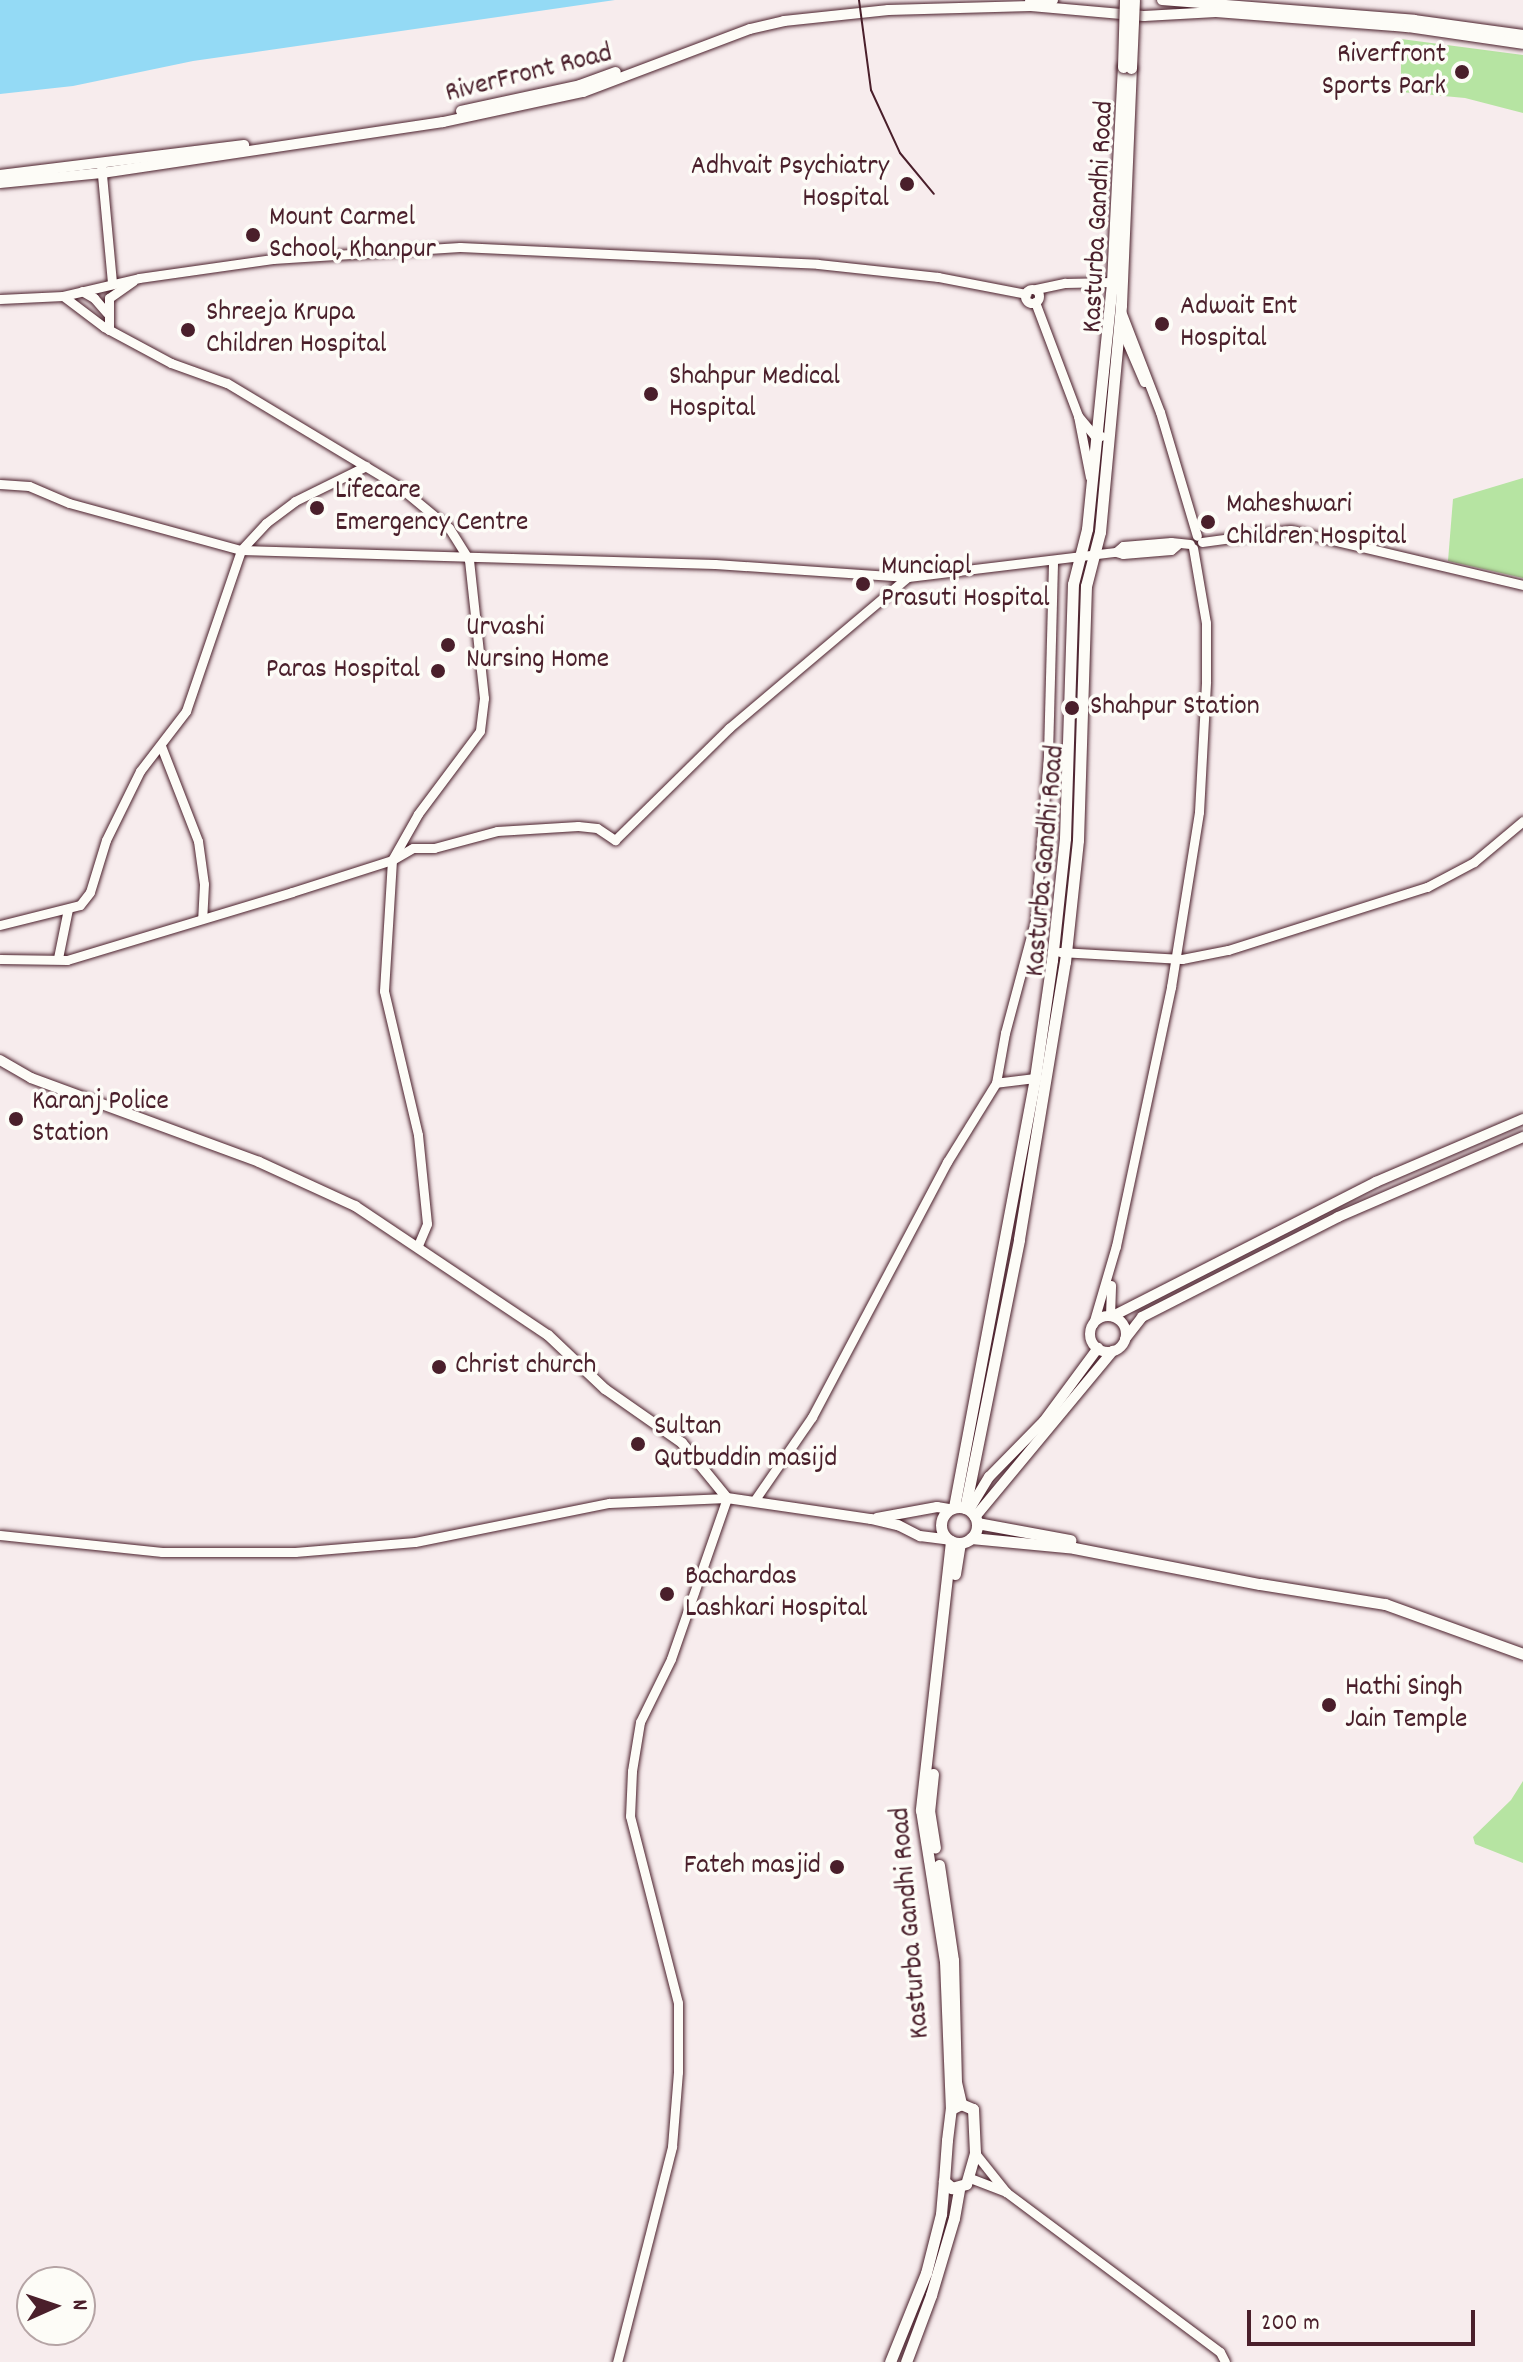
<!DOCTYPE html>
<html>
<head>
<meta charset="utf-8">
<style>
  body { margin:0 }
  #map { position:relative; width:1523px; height:2362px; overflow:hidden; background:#f7eced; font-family:Dekko,sans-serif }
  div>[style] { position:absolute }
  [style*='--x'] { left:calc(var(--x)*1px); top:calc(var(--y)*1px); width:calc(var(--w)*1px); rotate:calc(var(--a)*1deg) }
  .green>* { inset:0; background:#b6e4a2 }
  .water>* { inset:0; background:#94daf5 }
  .roads { filter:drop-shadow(0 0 2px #4a1f2b) drop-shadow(0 0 2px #4a1f2b) }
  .tertiary>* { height:9px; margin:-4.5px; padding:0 4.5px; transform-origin:4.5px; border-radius:4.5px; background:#fdfcf7 }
  .tertiary>.ring { margin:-4.5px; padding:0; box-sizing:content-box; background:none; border:9px solid #fdfcf7; border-radius:50% }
  .secondary>* { height:10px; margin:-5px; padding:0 5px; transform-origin:5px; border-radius:5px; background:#fdfcf7 }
  .secondary>.ring { margin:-5px; padding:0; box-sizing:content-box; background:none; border:10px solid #fdfcf7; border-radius:50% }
  .primary>* { height:11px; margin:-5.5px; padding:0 5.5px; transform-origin:5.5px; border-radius:5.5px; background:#fdfcf7 }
  .primary>.ring { margin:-5.5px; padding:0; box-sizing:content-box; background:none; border:11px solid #fdfcf7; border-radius:50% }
  .rail>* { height:2px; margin:-1px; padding:0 1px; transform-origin:1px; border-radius:1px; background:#4a1f2b }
  .bridges { filter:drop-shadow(0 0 2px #4a1f2b) drop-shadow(0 0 2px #4a1f2b) }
  .primary-bridge>* { height:11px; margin:-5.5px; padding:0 5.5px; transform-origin:5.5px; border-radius:5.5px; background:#fdfcf7 }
  .dots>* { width:22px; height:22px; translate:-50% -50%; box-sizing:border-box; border:4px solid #fdfcf7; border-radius:50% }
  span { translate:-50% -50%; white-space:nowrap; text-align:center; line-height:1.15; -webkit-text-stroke:7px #fdfcf7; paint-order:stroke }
  .poi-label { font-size:28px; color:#4a1f2b }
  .right { translate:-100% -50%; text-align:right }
  .left { translate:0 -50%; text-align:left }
  .street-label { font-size:28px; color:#4a1f2b }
  .north { position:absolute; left:16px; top:2266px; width:80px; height:80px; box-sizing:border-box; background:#fdfcf7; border:2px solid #b5a4a5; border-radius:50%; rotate:87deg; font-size:22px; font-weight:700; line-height:32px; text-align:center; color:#4a1f2b }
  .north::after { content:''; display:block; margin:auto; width:28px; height:36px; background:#4a1f2b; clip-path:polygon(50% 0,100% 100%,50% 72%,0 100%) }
  .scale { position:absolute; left:1247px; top:2310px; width:228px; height:36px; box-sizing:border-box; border:4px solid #4a1f2b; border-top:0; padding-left:10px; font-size:24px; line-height:28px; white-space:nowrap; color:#4a1f2b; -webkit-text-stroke:6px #fdfcf7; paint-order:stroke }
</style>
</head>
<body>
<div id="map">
  <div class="green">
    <i style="clip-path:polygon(1401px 39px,1523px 55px,1523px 113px,1465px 98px,1401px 92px)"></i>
    <i style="clip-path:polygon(1523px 478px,1523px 578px,1448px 561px,1453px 499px)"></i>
    <i style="clip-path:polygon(1523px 1781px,1523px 1863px,1475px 1844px,1473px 1837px,1511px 1800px)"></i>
  </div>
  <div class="water">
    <i style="clip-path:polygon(0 0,615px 0,193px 61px,73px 86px,0 94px)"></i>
  </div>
  <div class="roads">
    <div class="tertiary">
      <i style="--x:101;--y:164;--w:120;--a:84.7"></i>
      <i style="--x:1036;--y:289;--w:30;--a:-12"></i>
      <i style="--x:1065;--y:283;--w:47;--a:-1.2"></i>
      <i class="ring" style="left:1025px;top:289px;width:5px;height:5px"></i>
      <i style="--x:82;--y:291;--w:14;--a:30"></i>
      <i style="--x:94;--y:298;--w:20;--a:49"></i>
      <i style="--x:63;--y:296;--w:51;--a:37.1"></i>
      <i style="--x:104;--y:327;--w:76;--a:28.2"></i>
      <i style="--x:171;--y:363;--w:59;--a:19.7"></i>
      <i style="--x:227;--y:383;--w:198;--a:31"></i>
      <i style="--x:397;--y:485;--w:67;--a:39.6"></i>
      <i style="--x:449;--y:528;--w:38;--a:58"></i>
      <i style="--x:469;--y:560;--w:139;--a:83.8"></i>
      <i style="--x:484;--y:698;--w:33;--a:97"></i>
      <i style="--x:480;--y:731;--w:104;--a:126.8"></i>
      <i style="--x:418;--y:814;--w:53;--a:119.5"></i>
      <i style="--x:392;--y:860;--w:131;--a:93.5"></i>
      <i style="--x:384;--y:991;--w:148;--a:76.7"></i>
      <i style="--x:418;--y:1135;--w:89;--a:84.2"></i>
      <i style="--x:427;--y:1224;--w:23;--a:113"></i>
      <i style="--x:0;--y:299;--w:63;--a:-2.7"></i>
      <i style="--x:63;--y:296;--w:78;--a:-13.3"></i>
      <i style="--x:139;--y:278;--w:135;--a:-8.1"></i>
      <i style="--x:273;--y:259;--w:187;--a:-3.7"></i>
      <i style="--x:460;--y:247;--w:358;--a:2.7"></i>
      <i style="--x:818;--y:264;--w:121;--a:6.2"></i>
      <i style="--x:938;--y:277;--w:90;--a:10.9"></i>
      <i style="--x:1035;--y:302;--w:122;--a:69.3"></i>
      <i style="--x:1078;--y:416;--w:62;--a:78.9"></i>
      <i style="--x:1121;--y:311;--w:108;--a:68.9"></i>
      <i style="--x:1160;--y:412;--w:129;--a:73.4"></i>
      <i style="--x:1120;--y:326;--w:61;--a:66.8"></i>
      <i style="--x:109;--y:330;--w:32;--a:-90"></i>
      <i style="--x:109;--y:298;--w:29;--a:-35"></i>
      <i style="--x:1078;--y:416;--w:25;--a:50"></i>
      <i style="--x:1094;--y:435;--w:7;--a:8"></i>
      <i style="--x:0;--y:484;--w:29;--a:4"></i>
      <i style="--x:29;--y:486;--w:43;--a:23"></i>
      <i style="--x:69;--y:503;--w:178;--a:15.3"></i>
      <i style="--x:241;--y:550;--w:474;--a:1.7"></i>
      <i style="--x:715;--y:564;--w:193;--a:3.9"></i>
      <i style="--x:1202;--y:542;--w:89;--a:-7.8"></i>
      <i style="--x:1290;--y:530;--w:239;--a:13.3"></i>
      <i style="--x:1116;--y:552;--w:9;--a:-41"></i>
      <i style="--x:1123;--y:546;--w:48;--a:-4.8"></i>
      <i style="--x:1171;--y:542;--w:19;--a:6"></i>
      <i style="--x:161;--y:746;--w:102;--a:68.7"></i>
      <i style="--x:198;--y:841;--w:43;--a:82.1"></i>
      <i style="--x:204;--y:884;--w:34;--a:93"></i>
      <i style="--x:0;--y:925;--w:82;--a:-14"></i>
      <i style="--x:80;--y:905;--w:16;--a:-52"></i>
      <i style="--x:90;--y:892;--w:54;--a:-72.9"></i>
      <i style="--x:106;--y:840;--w:77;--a:-63.8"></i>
      <i style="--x:140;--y:771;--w:76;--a:-52.5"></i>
      <i style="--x:186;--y:711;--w:170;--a:-71.1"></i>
      <i style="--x:241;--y:550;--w:37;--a:-47"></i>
      <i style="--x:266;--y:523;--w:36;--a:-37"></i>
      <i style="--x:295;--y:501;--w:79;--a:-26.2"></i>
      <i style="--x:1060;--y:952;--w:122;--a:3.3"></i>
      <i style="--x:1182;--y:959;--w:47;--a:-11.1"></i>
      <i style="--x:1228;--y:950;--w:209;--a:-17.6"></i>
      <i style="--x:1427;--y:887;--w:53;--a:-28"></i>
      <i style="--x:1474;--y:862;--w:64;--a:-39.9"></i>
      <i style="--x:58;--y:958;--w:50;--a:-78.5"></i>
      <i style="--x:0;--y:959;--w:67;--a:0.9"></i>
      <i style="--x:67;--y:960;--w:235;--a:-16.8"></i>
      <i style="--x:292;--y:892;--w:105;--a:-17.7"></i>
      <i style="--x:392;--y:860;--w:24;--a:-30"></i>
      <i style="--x:413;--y:848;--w:21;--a:0"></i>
      <i style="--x:434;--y:848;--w:65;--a:-15.1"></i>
      <i style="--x:497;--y:831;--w:81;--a:-3.5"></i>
      <i style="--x:578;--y:826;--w:19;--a:6"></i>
      <i style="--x:597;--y:828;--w:22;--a:34"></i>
      <i style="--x:615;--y:840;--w:160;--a:-44.5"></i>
      <i style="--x:729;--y:728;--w:234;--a:-40.2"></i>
      <i style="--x:908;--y:577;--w:209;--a:-6.9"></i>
      <i style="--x:1116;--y:552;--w:7;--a:16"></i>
      <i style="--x:1123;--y:554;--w:48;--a:-4.8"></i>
      <i style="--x:1171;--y:550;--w:8;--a:-40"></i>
      <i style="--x:1035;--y:1078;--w:39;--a:173"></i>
      <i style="--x:996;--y:1083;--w:51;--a:-79.8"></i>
      <i style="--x:1005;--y:1033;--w:116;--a:-75"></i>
      <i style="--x:1035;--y:921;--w:168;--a:-85.5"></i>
      <i style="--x:1048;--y:754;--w:194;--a:-88.5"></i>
      <i style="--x:1110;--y:1316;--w:31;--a:-88"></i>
      <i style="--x:1093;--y:1324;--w:81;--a:-73.6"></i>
      <i style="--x:1116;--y:1246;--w:265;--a:-78"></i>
      <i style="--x:1171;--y:987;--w:177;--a:-80.9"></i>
      <i style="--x:1199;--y:812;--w:131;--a:-86.9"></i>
      <i style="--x:1206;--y:681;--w:58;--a:-90"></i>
      <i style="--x:1206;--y:623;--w:76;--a:-99.8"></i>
      <i style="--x:754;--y:1501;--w:102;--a:-55.4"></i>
      <i style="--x:812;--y:1417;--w:289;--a:-62.1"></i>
      <i style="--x:947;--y:1162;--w:93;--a:-58.2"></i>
      <i style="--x:0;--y:1535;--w:163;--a:6"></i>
      <i style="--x:162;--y:1552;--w:133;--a:0"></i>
      <i style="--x:295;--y:1552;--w:120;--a:-4.8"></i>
      <i style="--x:415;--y:1542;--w:198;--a:-11.4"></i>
      <i style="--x:609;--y:1503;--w:118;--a:-2.4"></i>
      <i style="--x:727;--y:1498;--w:170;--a:109.2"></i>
      <i style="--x:671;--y:1659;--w:70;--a:116.2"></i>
      <i style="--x:640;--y:1722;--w:50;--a:99.3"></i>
      <i style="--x:632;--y:1771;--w:45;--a:92.5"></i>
      <i style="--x:630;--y:1816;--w:193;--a:75.6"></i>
      <i style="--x:678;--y:2003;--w:69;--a:90"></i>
      <i style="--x:678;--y:2072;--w:75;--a:94.6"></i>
      <i style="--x:672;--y:2147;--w:222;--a:104.3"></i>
      <i style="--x:975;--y:2153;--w:50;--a:51.5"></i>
      <i style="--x:1006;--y:2192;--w:267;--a:36.8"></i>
      <i style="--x:1220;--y:2352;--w:11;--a:63"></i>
      <i style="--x:970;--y:2178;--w:39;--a:21"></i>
    </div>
    <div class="secondary">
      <i style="--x:1162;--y:0;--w:253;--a:4.5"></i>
      <i style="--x:1414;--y:20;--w:110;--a:7.8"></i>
      <i style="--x:1030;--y:1;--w:23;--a:-2"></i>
      <i style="--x:461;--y:111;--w:122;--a:-12.3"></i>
      <i style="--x:580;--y:85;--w:38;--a:-20"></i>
      <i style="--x:0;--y:175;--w:246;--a:-7"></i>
      <i style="--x:0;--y:183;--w:102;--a:-5.6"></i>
      <i style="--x:102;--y:173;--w:345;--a:-8.5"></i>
      <i style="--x:443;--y:122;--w:143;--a:-12.1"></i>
      <i style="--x:583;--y:92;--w:178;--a:-20.7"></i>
      <i style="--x:750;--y:29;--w:35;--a:-13"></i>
      <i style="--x:784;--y:21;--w:105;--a:-6"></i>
      <i style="--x:888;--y:10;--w:143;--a:-1.6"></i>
      <i style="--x:1031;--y:6;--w:113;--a:5.1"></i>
      <i style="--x:1144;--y:16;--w:72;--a:-3.2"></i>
      <i style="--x:1216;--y:12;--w:193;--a:4.5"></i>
      <i style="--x:1408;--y:27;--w:116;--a:8.4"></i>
      <i style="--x:0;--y:1060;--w:36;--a:30"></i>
      <i style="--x:31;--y:1078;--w:243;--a:20.2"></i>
      <i style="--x:259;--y:1162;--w:106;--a:24.6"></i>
      <i style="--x:355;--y:1206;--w:232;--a:33.8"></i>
      <i style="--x:548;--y:1335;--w:79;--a:43.5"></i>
      <i style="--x:605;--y:1389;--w:94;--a:35"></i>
      <i style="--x:682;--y:1443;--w:71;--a:50.7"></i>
      <i style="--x:727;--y:1498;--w:146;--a:8.3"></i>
      <i style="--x:871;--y:1519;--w:28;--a:13"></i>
      <i style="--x:898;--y:1525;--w:25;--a:27"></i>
      <i style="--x:920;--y:1536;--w:26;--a:7"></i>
      <i style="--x:1113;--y:1316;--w:295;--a:-27"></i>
      <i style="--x:1376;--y:1182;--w:160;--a:-23.2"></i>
      <i class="ring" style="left:1090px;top:1316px;width:26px;height:26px"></i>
      <i style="--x:1125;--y:1339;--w:28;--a:-52"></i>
      <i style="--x:1142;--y:1317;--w:220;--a:-27"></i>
      <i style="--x:1338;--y:1217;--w:202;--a:-23.4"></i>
      <i style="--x:969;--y:1510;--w:39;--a:-59"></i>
      <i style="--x:989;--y:1477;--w:78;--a:-45.5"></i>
      <i style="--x:1044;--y:1421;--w:91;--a:-53.5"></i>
      <i style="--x:975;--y:1517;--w:216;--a:-50.3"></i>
      <i style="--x:877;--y:1518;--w:61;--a:-10.4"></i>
      <i style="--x:937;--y:1507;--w:12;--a:9"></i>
    </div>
    <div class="primary">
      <i class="ring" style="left:941px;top:1507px;width:25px;height:25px"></i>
      <i style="--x:954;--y:1507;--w:437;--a:-79.3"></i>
      <i style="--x:1035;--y:1078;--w:119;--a:-81.8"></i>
      <i style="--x:1052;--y:960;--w:123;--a:-83.9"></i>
      <i style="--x:1065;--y:838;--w:254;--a:-88.2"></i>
      <i style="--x:1073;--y:584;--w:57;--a:-75.7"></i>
      <i style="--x:1087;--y:529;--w:248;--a:-84.2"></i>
      <i style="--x:1112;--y:282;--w:215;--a:-87.1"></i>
      <i style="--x:965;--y:1508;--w:274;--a:-78.6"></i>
      <i style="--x:1019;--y:1239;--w:281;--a:-80.6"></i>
      <i style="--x:1065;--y:962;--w:123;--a:-83.9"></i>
      <i style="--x:1078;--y:840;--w:254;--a:-88.2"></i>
      <i style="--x:1086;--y:586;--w:56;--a:-75.5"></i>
      <i style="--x:1100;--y:532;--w:228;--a:-84.7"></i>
      <i style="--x:1121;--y:305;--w:237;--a:-87.6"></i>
      <i style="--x:977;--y:1523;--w:95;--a:10.4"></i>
      <i style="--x:971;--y:1538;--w:103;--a:5.5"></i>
      <i style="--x:1074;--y:1548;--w:189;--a:11"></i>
      <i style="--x:1260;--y:1584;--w:127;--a:9.1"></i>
      <i style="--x:1385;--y:1604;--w:147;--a:19.9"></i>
      <i style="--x:951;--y:1541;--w:271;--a:96.4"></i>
      <i style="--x:921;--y:1810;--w:153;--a:81"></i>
      <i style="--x:945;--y:1961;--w:148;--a:87.7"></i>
      <i style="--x:955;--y:1574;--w:31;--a:-81"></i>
      <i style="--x:933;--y:1774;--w:36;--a:96"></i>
      <i style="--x:929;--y:1810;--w:38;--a:81"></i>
      <i style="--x:939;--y:1865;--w:96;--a:81.6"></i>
      <i style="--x:953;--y:1960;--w:122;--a:88.6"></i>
      <i style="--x:956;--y:2082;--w:23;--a:77"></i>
      <i style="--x:961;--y:2104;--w:13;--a:23"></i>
      <i style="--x:973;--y:2109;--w:44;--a:87.4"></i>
      <i style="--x:975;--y:2153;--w:32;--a:106"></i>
      <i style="--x:966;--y:2184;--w:15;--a:164"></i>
      <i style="--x:952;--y:2188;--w:11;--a:-139"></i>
      <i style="--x:944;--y:2181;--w:41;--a:-85.8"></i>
      <i style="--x:947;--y:2140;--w:31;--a:-83"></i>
      <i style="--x:951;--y:2109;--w:11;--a:-27"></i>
      <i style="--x:890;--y:2362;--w:96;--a:-68"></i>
      <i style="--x:926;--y:2273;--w:61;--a:-75.7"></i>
      <i style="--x:941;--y:2214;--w:33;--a:-85"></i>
      <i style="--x:906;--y:2362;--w:72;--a:-69.5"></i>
      <i style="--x:931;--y:2295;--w:80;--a:-73.4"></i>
      <i style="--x:954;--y:2218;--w:29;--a:-80"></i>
    </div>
  </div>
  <div class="rail">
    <i style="--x:859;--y:0;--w:91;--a:82.4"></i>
    <i style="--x:871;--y:90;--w:69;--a:65.3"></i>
    <i style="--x:900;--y:153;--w:53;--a:50.3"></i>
  </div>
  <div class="bridges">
    <div class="primary-bridge">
      <i style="--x:1123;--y:67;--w:67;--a:-88.3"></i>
      <i style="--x:1131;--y:68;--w:68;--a:-87.5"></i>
    </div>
  </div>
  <div class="dots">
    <i style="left:1462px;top:72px;background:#4a1f2b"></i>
    <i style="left:907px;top:184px;background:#4a1f2b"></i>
    <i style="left:253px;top:235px;background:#4a1f2b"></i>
    <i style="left:1162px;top:324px;background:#4a1f2b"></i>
    <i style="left:188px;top:330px;background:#4a1f2b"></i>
    <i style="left:651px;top:394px;background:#4a1f2b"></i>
    <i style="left:317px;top:508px;background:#4a1f2b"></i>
    <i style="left:1208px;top:522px;background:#4a1f2b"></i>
    <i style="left:863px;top:584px;background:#4a1f2b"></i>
    <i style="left:448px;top:645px;background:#4a1f2b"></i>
    <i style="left:438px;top:671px;background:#4a1f2b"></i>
    <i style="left:1072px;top:708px;background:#4a1f2b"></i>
    <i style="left:16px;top:1119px;background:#4a1f2b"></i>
    <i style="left:439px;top:1367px;background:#4a1f2b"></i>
    <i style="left:638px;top:1444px;background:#4a1f2b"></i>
    <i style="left:667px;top:1594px;background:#4a1f2b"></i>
    <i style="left:1329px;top:1705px;background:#4a1f2b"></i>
    <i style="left:837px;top:1867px;background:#4a1f2b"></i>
  </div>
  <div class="poi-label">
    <span class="right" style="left:1446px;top:72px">Riverfront<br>Sports Park</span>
    <span class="right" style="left:889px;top:184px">Adhvait Psychiatry<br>Hospital</span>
    <span class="left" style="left:269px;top:235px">Mount Carmel<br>School, Khanpur</span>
    <span class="left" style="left:1180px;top:324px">Adwait Ent<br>Hospital</span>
    <span class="left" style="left:206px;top:330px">Shreeja Krupa<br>Children Hospital</span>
    <span class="left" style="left:669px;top:394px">Shahpur Medical<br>Hospital</span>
    <span class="left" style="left:335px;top:508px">Lifecare<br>Emergency Centre</span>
    <span class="left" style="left:1226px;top:522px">Maheshwari<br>Children Hospital</span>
    <span class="left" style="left:881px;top:584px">Munciapl<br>Prasuti Hospital</span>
    <span class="left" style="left:466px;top:645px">Urvashi<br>Nursing Home</span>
    <span class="right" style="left:420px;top:671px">Paras Hospital</span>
    <span class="left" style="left:1090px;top:708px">Shahpur Station</span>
    <span class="left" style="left:32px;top:1119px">Karanj Police<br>Station</span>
    <span class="left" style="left:455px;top:1367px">Christ church</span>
    <span class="left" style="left:654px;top:1444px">Sultan<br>Qutbuddin masijd</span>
    <span class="left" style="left:685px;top:1594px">Bachardas<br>Lashkari Hospital</span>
    <span class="left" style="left:1345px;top:1705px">Hathi Singh<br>Jain Temple</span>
    <span class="right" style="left:821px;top:1867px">Fateh masjid</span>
  </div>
  <div class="street-label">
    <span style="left:529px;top:75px;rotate:-14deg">RiverFront Road</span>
    <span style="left:1100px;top:217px;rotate:-87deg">Kasturba Gandhi Road</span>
    <span style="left:1047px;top:861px;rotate:-85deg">Kasturba Gandhi Road</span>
    <span style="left:912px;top:1923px;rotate:-95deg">Kasturba Gandhi Road</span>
  </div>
  <div class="north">N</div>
  <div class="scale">200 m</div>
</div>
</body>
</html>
